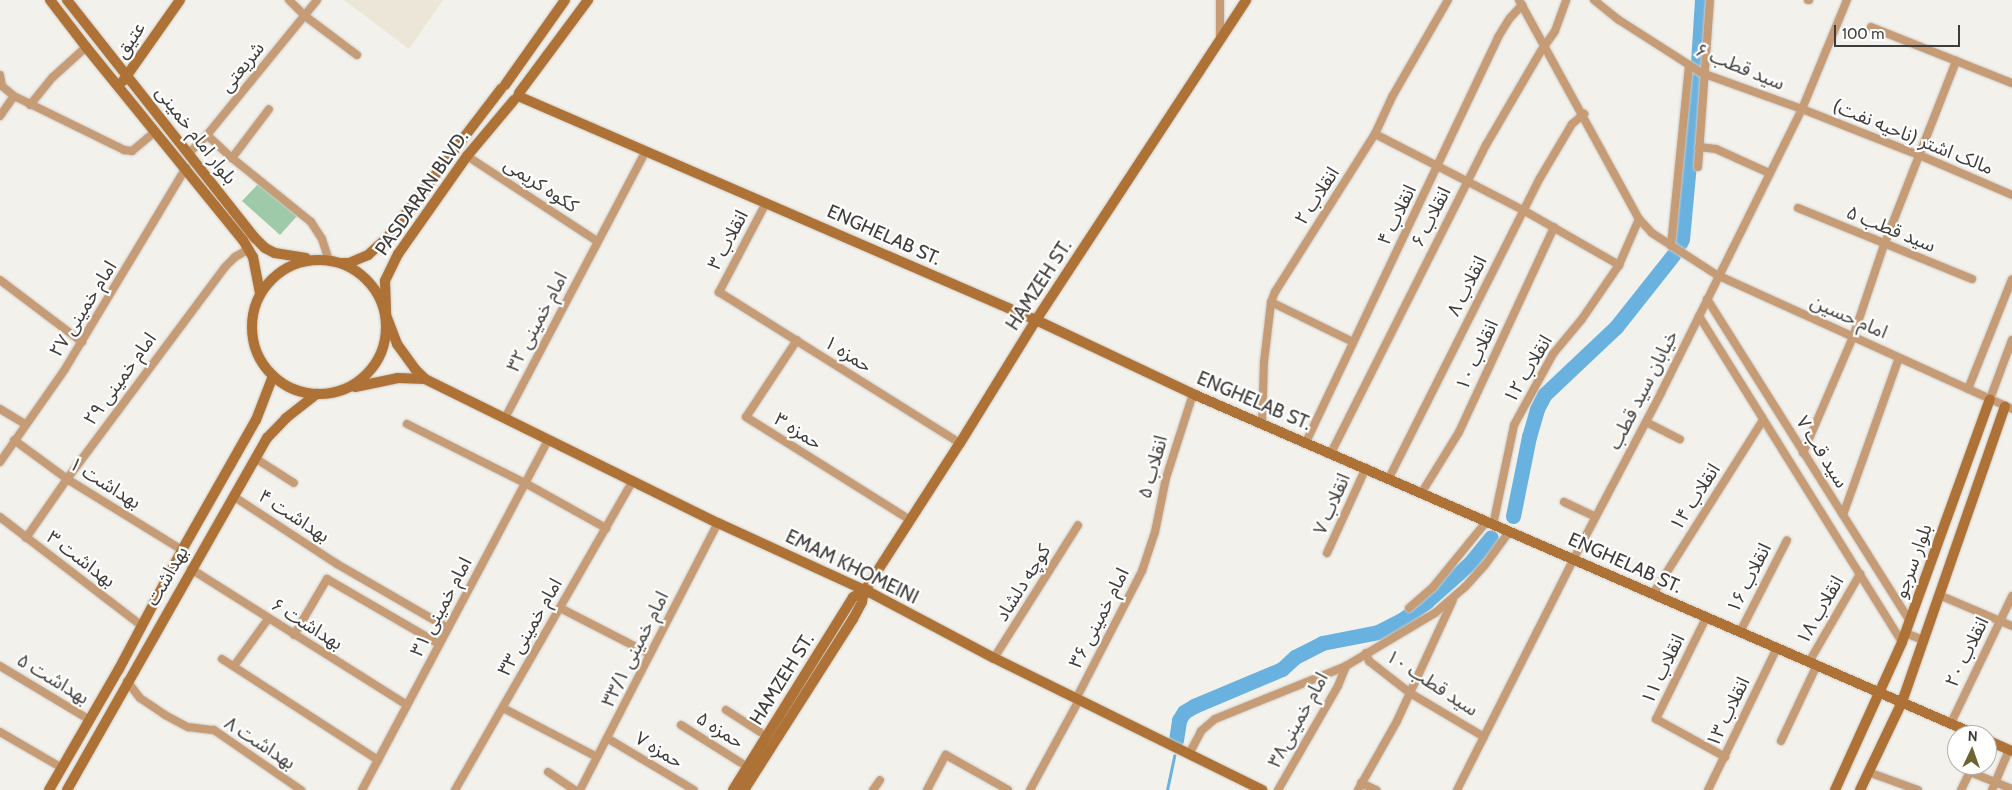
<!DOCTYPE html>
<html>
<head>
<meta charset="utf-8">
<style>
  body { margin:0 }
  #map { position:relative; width:2012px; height:790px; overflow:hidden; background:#f3f1eb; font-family:Cabin,"Noto Sans Arabic",sans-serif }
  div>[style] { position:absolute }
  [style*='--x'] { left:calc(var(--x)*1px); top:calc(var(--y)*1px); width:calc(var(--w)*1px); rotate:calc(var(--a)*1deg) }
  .built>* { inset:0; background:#ece6d9 }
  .green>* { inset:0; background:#9ecaaa }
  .stream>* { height:2.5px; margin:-1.25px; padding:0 1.25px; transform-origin:1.25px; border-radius:1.25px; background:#69b1de }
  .river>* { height:15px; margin:-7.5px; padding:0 7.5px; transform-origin:7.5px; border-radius:7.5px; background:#69b1de }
  .roads { filter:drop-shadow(0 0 1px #cfcdc8) drop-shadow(0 0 1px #cfcdc8) }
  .street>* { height:8px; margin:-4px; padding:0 4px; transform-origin:4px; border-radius:4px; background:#c69c77 }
  .secondary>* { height:10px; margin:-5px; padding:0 5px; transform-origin:5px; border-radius:5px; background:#ae7236 }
  .secondary>.ring { margin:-5px; padding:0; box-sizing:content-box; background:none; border:10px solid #ae7236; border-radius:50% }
  span { translate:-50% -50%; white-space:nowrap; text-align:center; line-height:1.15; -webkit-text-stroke:4.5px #fff; paint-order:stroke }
  .street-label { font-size:19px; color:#3e3d3b }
  .north { position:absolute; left:1947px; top:725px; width:50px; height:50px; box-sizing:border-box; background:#fff; border:1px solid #b2b1b1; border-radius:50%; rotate:3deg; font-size:14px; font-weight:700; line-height:20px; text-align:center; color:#3e3d3b }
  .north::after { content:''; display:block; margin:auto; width:18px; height:22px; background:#6e6431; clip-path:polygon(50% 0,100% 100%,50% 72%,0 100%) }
  .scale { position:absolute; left:1834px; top:25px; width:126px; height:22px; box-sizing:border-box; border:2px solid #3e3d3b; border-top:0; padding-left:6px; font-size:15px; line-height:18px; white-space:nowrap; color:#3e3d3b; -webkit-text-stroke:4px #fff; paint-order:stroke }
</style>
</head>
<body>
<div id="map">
  <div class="built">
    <i style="clip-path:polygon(344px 0,443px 0,409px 49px)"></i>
  </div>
  <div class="green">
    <i style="clip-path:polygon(259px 183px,297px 216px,280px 235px,242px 201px)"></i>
  </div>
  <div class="stream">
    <i style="--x:1167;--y:790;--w:35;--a:-78"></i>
  </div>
  <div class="river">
    <i style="--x:1698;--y:63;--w:63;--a:-86.4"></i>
    <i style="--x:1680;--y:243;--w:4;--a:-63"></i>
    <i style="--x:1682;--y:239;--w:162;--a:-84.7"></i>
    <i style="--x:1513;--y:516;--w:81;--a:-78.6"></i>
    <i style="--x:1529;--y:437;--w:29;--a:-74"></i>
    <i style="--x:1537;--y:409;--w:16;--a:-63"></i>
    <i style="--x:1544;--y:395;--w:99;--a:-43.4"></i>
    <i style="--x:1616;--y:327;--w:92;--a:-51.6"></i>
    <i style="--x:1176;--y:740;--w:20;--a:-81"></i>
    <i style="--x:1179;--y:720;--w:9;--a:-58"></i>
    <i style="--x:1184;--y:712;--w:12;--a:-31"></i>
    <i style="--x:1194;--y:706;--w:95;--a:-22.8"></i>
    <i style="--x:1282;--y:669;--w:18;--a:-43"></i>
    <i style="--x:1295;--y:657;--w:30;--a:-27"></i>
    <i style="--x:1322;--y:643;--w:57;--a:-11.1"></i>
    <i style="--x:1378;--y:632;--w:28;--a:-27"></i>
    <i style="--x:1403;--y:619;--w:29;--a:-36"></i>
    <i style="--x:1426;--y:602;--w:59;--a:-41.6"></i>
    <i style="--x:1470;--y:563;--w:33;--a:-51"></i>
  </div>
  <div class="roads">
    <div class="street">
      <i style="--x:289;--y:0;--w:23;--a:45"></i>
      <i style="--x:305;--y:16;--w:65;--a:36.9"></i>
      <i style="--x:1519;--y:0;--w:250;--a:61.3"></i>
      <i style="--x:1639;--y:219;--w:19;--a:47"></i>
      <i style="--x:1652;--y:233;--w:77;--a:32.9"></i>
      <i style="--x:1717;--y:275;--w:324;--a:24.4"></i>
      <i style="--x:1594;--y:0;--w:32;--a:39"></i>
      <i style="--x:1619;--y:20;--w:98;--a:32.6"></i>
      <i style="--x:1702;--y:73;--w:106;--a:19.8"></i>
      <i style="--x:1802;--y:109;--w:126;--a:21.5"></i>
      <i style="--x:1919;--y:155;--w:101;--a:23.3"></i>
      <i style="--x:1808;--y:0;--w:1;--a:0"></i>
      <i style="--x:1871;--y:27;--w:152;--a:21.7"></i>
      <i style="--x:1220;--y:38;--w:38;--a:-90"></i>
      <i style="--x:0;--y:75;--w:11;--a:80"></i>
      <i style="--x:2;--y:86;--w:16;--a:40"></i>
      <i style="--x:30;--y:105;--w:36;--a:-51"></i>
      <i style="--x:53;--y:77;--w:45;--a:-42.3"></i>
      <i style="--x:0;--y:116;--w:24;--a:-55"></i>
      <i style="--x:14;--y:96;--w:123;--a:26.1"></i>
      <i style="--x:124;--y:150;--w:8;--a:7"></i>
      <i style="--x:132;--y:151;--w:31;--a:-40"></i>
      <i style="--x:1375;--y:134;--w:166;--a:27.2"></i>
      <i style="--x:1523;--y:210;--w:111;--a:29.8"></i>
      <i style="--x:207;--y:135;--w:34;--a:43"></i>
      <i style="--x:232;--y:158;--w:102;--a:39"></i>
      <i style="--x:311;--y:222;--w:20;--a:57"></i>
      <i style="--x:322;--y:239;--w:22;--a:72"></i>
      <i style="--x:1699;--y:147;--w:17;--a:7"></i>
      <i style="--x:1716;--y:149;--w:58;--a:24.4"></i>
      <i style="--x:189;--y:153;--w:25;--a:-45"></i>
      <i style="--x:207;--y:135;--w:174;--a:-50.8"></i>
      <i style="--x:467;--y:156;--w:155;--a:33.2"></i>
      <i style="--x:232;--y:158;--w:61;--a:-52.9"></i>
      <i style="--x:1698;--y:167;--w:167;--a:-85.9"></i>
      <i style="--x:766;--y:203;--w:101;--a:117.8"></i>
      <i style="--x:719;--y:292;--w:284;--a:32.1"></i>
      <i style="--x:1798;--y:208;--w:188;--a:22.2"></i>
      <i style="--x:1671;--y:246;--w:181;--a:-84.3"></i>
      <i style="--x:0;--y:280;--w:103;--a:37.1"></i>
      <i style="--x:1707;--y:299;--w:381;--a:57.8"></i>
      <i style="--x:1271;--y:302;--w:91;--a:26"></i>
      <i style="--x:1699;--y:316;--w:384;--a:58.1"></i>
      <i style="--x:797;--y:340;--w:92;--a:123.5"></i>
      <i style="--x:746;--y:417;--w:194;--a:32.1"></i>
      <i style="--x:1968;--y:389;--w:118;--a:-68.2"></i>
      <i style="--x:1990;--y:399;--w:63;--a:-69.6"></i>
      <i style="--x:0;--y:409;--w:29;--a:31"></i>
      <i style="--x:505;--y:418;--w:302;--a:-62.2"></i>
      <i style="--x:1646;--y:422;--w:38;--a:27"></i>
      <i style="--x:407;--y:424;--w:132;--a:26.6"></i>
      <i style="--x:525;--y:483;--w:93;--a:29.1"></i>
      <i style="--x:1262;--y:424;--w:62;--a:-88.2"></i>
      <i style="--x:1264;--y:362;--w:60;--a:-83.3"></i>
      <i style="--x:1271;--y:302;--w:11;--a:-68"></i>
      <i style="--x:1275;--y:292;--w:187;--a:-57.7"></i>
      <i style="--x:1375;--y:134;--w:41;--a:-65.3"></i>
      <i style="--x:1392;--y:97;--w:112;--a:-60"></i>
      <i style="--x:14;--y:440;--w:66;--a:36.3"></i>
      <i style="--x:67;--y:479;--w:135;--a:31.7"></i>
      <i style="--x:1306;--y:442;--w:448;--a:-64.6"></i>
      <i style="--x:1498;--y:37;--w:22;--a:-58"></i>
      <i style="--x:1510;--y:18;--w:18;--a:-47"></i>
      <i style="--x:1331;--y:453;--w:345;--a:-63.3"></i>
      <i style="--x:1486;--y:145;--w:109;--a:-59.7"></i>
      <i style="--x:1541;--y:51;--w:24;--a:-55"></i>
      <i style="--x:1555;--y:31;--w:33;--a:-70"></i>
      <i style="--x:1803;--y:453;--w:126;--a:-66.7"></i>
      <i style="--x:1853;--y:337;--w:97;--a:-71.4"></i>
      <i style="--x:1884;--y:245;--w:198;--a:-68.6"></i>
      <i style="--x:255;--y:458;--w:46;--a:32.7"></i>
      <i style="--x:0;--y:462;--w:113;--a:-55"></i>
      <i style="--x:65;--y:369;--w:235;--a:-59"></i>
      <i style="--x:1389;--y:478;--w:336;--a:-63.3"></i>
      <i style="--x:1540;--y:178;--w:63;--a:-59.3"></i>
      <i style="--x:1572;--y:124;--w:16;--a:-40"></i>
      <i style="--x:1422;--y:492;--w:70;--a:-58.3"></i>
      <i style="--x:1459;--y:432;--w:226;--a:-65.1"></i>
      <i style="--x:233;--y:496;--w:124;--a:33.2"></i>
      <i style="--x:337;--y:564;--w:128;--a:30"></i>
      <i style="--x:1564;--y:502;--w:35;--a:25"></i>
      <i style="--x:1843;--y:515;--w:167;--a:-70.4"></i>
      <i style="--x:0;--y:517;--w:179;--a:37.5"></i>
      <i style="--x:1493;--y:525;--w:102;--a:-78.1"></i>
      <i style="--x:1514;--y:425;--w:81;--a:-61.2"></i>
      <i style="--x:1553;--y:354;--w:45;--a:-50.4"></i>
      <i style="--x:1582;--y:319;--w:65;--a:-55.6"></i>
      <i style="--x:1619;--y:265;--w:50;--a:-66.5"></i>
      <i style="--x:26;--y:538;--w:72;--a:-55.2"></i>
      <i style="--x:67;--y:479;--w:264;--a:-53.3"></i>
      <i style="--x:225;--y:267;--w:14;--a:-45"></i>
      <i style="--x:235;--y:257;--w:16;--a:-30"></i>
      <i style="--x:1327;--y:553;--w:94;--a:-65.4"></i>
      <i style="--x:191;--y:569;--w:255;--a:32.2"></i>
      <i style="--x:1653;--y:594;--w:206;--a:-57.7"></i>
      <i style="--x:1763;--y:420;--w:3;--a:-108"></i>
      <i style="--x:1939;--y:595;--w:79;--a:23"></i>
      <i style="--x:560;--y:608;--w:101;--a:27.1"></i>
      <i style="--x:1409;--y:608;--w:32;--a:-41"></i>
      <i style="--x:1433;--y:587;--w:84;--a:-50.8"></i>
      <i style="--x:1706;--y:618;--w:113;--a:116.3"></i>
      <i style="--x:1656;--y:719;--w:79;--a:28.8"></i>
      <i style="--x:1740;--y:632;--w:103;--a:-62.9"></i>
      <i style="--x:1905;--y:633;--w:19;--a:21"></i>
      <i style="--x:294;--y:635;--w:65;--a:-59.5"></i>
      <i style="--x:327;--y:579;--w:129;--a:30.1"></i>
      <i style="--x:1366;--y:653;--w:9;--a:69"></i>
      <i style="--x:1369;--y:661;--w:52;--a:38"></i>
      <i style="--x:1410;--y:693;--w:86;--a:30.7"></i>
      <i style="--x:994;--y:658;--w:157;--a:-57.7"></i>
      <i style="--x:222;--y:659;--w:186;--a:32.9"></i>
      <i style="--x:1809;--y:662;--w:102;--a:-59.9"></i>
      <i style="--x:0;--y:666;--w:105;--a:31"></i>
      <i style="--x:234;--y:666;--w:58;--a:-54.1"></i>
      <i style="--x:127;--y:681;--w:21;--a:53"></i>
      <i style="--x:140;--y:698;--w:30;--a:34"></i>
      <i style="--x:165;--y:715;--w:26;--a:28"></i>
      <i style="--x:188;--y:727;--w:26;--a:7"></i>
      <i style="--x:214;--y:730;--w:106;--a:34.6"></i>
      <i style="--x:1076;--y:699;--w:144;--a:-62.7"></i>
      <i style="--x:1142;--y:571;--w:41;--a:-71.6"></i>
      <i style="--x:1155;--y:532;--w:55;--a:-78.5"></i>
      <i style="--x:1166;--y:478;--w:88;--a:-72.2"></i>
      <i style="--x:503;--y:708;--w:106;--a:27.5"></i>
      <i style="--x:726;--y:710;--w:40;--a:32.9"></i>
      <i style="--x:1951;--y:723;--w:141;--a:-64.3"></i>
      <i style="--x:681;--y:725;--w:71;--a:32.3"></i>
      <i style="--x:0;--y:732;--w:72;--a:30.1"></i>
      <i style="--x:607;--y:738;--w:101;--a:30.9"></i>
      <i style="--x:1781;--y:741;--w:84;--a:-64.7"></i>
      <i style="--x:1189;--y:754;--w:26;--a:-62"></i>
      <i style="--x:1201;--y:731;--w:18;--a:-41"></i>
      <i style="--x:1215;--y:719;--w:141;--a:-22"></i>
      <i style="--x:1346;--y:666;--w:104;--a:-30.8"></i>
      <i style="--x:1435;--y:613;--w:40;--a:-41"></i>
      <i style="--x:1465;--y:587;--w:30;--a:-48"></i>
      <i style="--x:1485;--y:565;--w:41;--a:-54"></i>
      <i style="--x:548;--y:772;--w:32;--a:34"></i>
      <i style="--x:1868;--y:772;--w:53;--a:19.8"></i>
      <i style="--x:1970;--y:772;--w:45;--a:22"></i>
      <i style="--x:1361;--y:783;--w:17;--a:25"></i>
      <i style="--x:362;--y:790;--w:396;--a:-62"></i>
      <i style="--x:455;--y:790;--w:357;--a:-60.1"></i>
      <i style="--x:580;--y:790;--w:301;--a:-62.7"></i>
      <i style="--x:873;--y:790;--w:12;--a:-55"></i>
      <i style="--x:927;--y:790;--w:40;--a:-62"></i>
      <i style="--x:946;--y:755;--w:71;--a:29.4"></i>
      <i style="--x:1030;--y:790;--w:102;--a:-61.4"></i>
      <i style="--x:1278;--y:790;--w:120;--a:-60"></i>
      <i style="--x:1338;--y:686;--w:22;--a:-68"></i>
      <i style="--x:1358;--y:790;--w:79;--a:-60.5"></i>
      <i style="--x:1397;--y:721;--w:133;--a:-65.2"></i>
      <i style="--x:1457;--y:790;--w:258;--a:-63.2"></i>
      <i style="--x:1573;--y:560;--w:189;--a:-62.2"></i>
      <i style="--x:1661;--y:393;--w:317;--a:-63.6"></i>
      <i style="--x:1802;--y:109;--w:118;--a:-67.6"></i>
      <i style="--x:1708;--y:790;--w:158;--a:-64.1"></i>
      <i style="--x:1961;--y:790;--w:28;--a:-64"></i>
      <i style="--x:1992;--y:790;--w:43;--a:-67"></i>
    </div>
    <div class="secondary">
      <i style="--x:50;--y:0;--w:59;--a:52.5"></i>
      <i style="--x:86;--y:47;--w:249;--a:50.9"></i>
      <i style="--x:243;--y:240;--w:20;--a:60"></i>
      <i style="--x:253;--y:257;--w:38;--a:79"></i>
      <i style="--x:67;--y:0;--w:303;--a:51.7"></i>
      <i style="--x:255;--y:238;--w:14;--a:45"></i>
      <i style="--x:265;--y:248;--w:11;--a:27"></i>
      <i style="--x:275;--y:253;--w:31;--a:9"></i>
      <i style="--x:123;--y:81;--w:99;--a:-54.9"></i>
      <i style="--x:505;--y:85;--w:104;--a:-54.8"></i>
      <i style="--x:519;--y:93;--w:116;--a:-53.4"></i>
      <i style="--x:518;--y:96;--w:564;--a:23.39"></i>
      <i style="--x:1036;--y:320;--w:174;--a:25.2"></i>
      <i style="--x:1193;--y:394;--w:855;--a:23.51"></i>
      <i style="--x:514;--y:100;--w:73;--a:130"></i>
      <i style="--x:467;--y:156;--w:120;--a:125.1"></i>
      <i style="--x:398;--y:254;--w:30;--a:116"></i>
      <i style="--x:385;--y:281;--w:34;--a:88"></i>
      <i style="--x:386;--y:315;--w:31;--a:69"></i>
      <i style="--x:397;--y:344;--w:31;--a:54"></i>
      <i style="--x:415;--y:369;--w:14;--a:45"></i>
      <i style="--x:425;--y:379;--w:326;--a:26.2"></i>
      <i style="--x:718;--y:523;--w:168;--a:24.6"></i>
      <i style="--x:871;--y:593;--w:139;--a:27.9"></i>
      <i style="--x:994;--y:658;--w:299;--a:26.2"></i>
      <i class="ring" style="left:252px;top:260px;width:124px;height:124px"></i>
      <i style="--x:342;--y:263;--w:7;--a:0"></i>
      <i style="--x:349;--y:263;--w:21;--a:-23"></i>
      <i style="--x:368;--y:255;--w:25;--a:-42"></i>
      <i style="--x:387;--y:238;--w:188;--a:-52.6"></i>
      <i style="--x:355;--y:387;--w:44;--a:-11.8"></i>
      <i style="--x:398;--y:378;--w:27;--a:2"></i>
      <i style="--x:1987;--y:740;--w:27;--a:24"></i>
      <i style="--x:49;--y:790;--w:140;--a:-60"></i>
      <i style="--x:119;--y:669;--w:135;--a:-62.1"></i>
      <i style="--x:182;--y:550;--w:150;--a:-60.4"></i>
      <i style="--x:256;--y:420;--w:47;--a:-68.9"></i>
      <i style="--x:67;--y:790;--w:405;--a:-60.4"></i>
      <i style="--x:267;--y:438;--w:28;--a:-46"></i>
      <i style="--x:286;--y:418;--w:39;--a:-38"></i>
      <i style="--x:733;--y:790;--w:227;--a:-58.1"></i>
      <i style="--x:853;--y:597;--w:13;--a:-29"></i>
      <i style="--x:864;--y:591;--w:9;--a:-54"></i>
      <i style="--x:869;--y:584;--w:168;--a:-57.2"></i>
      <i style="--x:960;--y:443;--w:145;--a:-58.3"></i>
      <i style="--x:1036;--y:320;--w:383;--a:-56.7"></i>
      <i style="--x:744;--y:790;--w:203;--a:-57.5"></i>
      <i style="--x:853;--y:619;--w:19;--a:-62"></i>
      <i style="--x:862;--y:602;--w:11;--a:-80"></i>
      <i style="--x:1835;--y:790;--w:162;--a:-65.6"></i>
      <i style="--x:1902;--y:642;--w:258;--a:-70.1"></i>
      <i style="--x:1860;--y:790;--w:98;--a:-64.5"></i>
      <i style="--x:1902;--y:702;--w:313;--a:-70.8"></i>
    </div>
  </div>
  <div class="street-label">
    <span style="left:130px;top:40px;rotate:-56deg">عتیق</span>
    <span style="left:242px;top:67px;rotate:-51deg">شریعتی</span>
    <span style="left:1740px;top:67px;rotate:22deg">سید قطب ۶</span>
    <span style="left:196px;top:135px;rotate:52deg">بلوار امام خمینی</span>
    <span style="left:1913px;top:137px;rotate:22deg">مالک اشتر (ناحیه نفت)</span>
    <span style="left:541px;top:185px;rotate:33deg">ککوه کریمی</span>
    <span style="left:422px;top:193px;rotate:-55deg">PASDARAN BLVD.</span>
    <span style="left:1317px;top:196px;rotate:-57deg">انقلاب ۲</span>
    <span style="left:1397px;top:215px;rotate:-64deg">انقلاب ۴</span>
    <span style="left:1431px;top:217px;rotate:-63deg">انقلاب ۶</span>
    <span style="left:1891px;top:229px;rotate:22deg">سید قطب ۵</span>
    <span style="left:884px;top:235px;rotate:24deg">ENGHELAB ST.</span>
    <span style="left:728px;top:240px;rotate:-62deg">انقلاب ۳</span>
    <span style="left:1039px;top:285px;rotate:-57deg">HAMZEH ST.</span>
    <span style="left:1467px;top:286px;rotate:-63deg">انقلاب ۸</span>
    <span style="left:83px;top:309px;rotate:-58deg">امام خمینی ۲۷</span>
    <span style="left:1849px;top:317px;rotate:24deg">امام حسین</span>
    <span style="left:537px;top:322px;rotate:-62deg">امام خمینی ۳۲</span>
    <span style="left:848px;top:354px;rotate:32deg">حمزه ۱</span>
    <span style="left:1477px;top:355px;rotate:-65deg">انقلاب ۱۰</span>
    <span style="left:1528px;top:369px;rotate:-59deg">انقلاب ۱۲</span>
    <span style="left:120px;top:379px;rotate:-54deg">امام خمینی ۲۹</span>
    <span style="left:1643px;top:390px;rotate:-63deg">خیابان سید قطب</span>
    <span style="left:1254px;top:401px;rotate:23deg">ENGHELAB ST.</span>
    <span style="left:798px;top:431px;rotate:32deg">حمزه ۳</span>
    <span style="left:1822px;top:452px;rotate:58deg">سید قب ۷</span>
    <span style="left:1153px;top:467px;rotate:-74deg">انقلاب ۵</span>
    <span style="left:105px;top:483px;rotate:32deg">بهداشت ۱</span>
    <span style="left:1695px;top:497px;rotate:-57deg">انقلاب ۱۴</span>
    <span style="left:1332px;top:504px;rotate:-66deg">انقلاب ۷</span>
    <span style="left:294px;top:516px;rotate:33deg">بهداشت ۴</span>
    <span style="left:81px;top:559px;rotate:37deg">بهداشت ۳</span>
    <span style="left:1913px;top:561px;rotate:-70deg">بلوار سرجو</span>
    <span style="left:1625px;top:563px;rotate:24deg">ENGHELAB ST.</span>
    <span style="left:852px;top:567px;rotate:26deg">EMAM KHOMEINI</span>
    <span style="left:167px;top:576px;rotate:-60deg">بهداشت</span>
    <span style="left:1749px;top:578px;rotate:-63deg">انقلاب ۱۶</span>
    <span style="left:1023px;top:583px;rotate:-58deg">کوچه دلشاد</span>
    <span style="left:441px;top:607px;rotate:-62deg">امام خمینی ۳۱</span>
    <span style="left:1820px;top:610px;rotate:-60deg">انقلاب ۱۸</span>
    <span style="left:1099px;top:618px;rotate:-63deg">امام خمینی ۳۶</span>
    <span style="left:307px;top:624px;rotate:32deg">بهداشت ۶</span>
    <span style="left:530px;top:627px;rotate:-60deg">امام خمینی ۳۳</span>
    <span style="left:635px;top:649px;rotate:-63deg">امام خمینی ۳۳/۱</span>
    <span style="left:1967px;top:652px;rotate:-64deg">انقلاب ۲۰</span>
    <span style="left:1663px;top:669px;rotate:-64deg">انقلاب ۱۱</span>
    <span style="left:53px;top:679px;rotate:31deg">بهداشت ۵</span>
    <span style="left:782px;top:679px;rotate:-58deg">HAMZEH ST.</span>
    <span style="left:1432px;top:683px;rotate:33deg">سید قطب ۱۰</span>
    <span style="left:1728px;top:712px;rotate:-64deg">انقلاب ۱۳</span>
    <span style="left:1298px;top:720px;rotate:-61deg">امام خمینی۳۸</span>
    <span style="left:720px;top:730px;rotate:32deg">حمزه ۵</span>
    <span style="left:260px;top:743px;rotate:33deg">بهداشت ۸</span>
    <span style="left:659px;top:750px;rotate:31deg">حمزه ۷</span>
  </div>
  <div class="north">N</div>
  <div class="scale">100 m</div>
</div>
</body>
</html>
